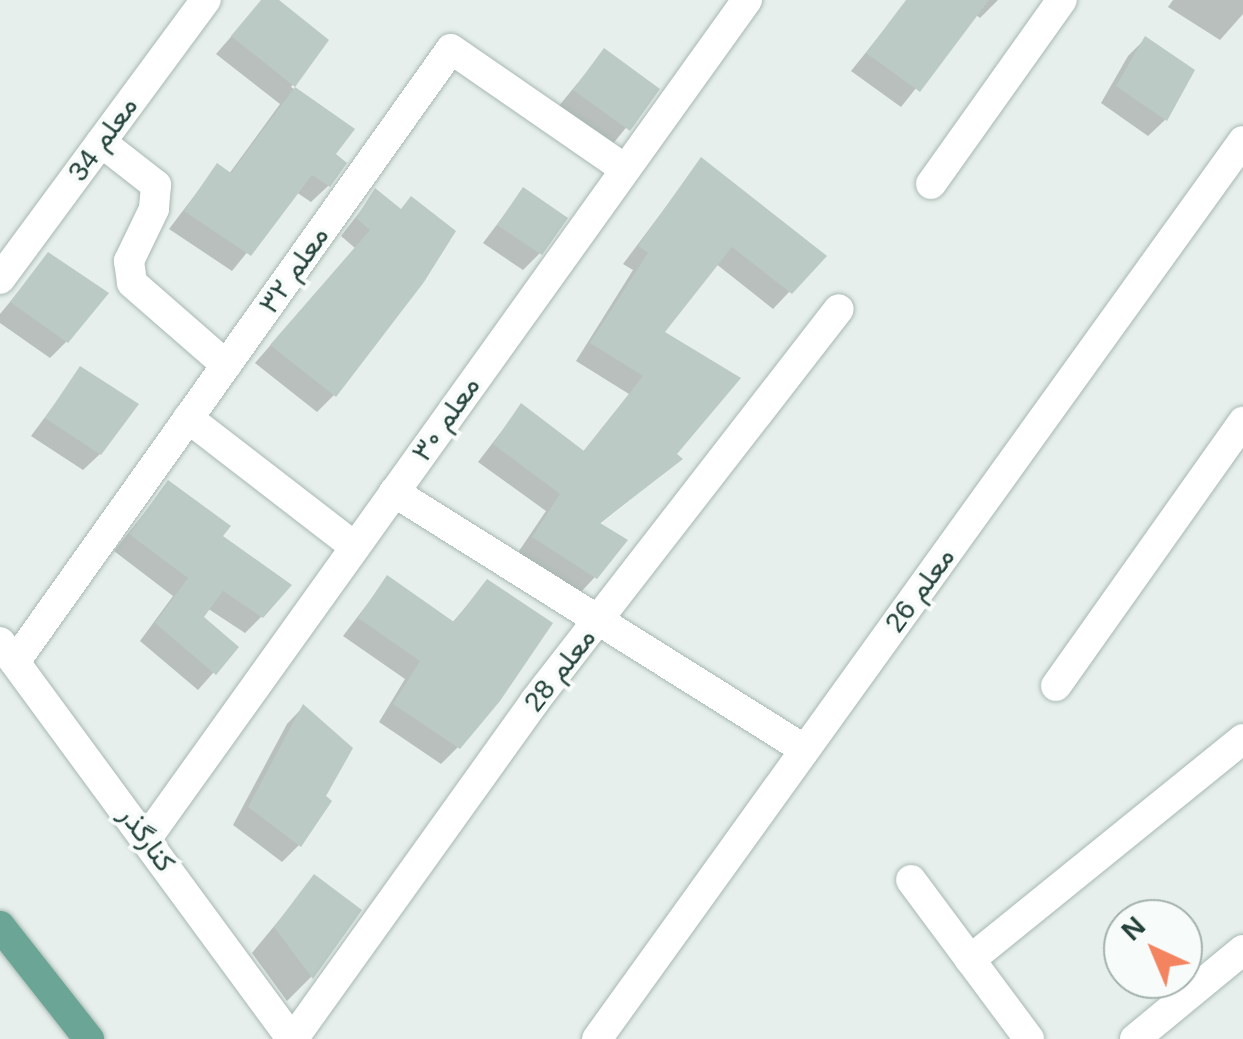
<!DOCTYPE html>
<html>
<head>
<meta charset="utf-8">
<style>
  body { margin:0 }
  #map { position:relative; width:1243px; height:1039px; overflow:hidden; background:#e6efeb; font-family:Arial,Vazirmatn,sans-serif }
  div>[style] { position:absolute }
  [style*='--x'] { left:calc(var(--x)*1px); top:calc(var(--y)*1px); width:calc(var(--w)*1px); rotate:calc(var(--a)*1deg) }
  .shadow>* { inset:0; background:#0003 }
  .building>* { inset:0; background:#bbcac4 }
  .roads { filter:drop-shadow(0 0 2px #a8b8b2) drop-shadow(0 0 2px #a8b8b2) }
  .street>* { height:30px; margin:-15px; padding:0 15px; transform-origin:15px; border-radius:15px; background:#fff }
  .primary>* { height:30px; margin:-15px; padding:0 15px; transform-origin:15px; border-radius:15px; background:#6aa596 }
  span { translate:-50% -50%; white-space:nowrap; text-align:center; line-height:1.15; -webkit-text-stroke:8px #f7fbf9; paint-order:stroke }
  .street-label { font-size:28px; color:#24423a }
  .north { position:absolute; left:1103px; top:899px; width:100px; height:100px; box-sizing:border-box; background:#f7fbf9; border:2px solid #a3b1ad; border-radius:50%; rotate:316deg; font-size:28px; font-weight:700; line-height:40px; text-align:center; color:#24423a }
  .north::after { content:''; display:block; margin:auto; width:35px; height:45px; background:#f4845f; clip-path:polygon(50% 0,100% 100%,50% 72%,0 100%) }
</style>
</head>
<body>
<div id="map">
  <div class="shadow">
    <i style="clip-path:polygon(263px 0,275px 0,325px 40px,291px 87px,351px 129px,332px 155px,343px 164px,328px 186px,311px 202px,296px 192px,232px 271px,169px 229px,217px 166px,229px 174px,280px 104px,216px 54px)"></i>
    <i style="clip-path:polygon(908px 0,998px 0,980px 18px,975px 14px,901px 107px,851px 71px)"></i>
    <i style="clip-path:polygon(1173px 0,1243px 0,1243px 14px,1220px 40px,1168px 7px)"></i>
    <i style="clip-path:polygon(1145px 39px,1165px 120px,1148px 136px,1101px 103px,1128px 56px)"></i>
    <i style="clip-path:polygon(604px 51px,657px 90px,611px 146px,558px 107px)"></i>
    <i style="clip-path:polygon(701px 160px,823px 256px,773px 309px,715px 263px,662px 333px,673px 455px,680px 459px,598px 525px,595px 577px,579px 594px,517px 554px,546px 511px,478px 462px,521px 406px,582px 453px,629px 394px,576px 361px,633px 270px,623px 264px)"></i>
    <i style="clip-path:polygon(523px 190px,540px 253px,523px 270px,483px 243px)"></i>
    <i style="clip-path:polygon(376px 191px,400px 211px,334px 395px,317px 412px,255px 363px,355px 248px,341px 236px)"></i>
    <i style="clip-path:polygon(49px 255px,66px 342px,50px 358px,0 323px,0 314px)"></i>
    <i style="clip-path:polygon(80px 370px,100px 454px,83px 470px,31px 436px)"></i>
    <i style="clip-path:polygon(168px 483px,219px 536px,262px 616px,245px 633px,207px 608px,200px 617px,235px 648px,198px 690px,140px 641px,173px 596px,114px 551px)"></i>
    <i style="clip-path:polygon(387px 578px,452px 623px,487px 582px,458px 747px,441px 764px,379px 722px,405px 679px,343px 636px)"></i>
    <i style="clip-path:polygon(303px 707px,322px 797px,299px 845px,282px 862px,233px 825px,287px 724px)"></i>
    <i style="clip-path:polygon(314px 878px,359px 911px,311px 977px,287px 1001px,252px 953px)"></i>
  </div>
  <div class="building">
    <i style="clip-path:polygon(261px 0,279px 0,329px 40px,295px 87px,231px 36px)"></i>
    <i style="clip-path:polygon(906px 0,989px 0,920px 92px,866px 53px)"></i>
    <i style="clip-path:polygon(1145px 36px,1195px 70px,1167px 121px,1116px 86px)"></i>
    <i style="clip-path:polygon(604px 48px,660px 89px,630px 131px,573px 90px)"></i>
    <i style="clip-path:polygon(295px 87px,355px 129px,336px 154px,347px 163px,330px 187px,312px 175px,251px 256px,184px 211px,217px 163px,231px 173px)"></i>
    <i style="clip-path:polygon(701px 157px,827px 256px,792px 294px,732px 247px,665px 332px,741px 378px,677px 454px,683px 459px,600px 523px,628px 540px,597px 579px,532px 537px,560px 494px,493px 444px,521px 403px,584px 451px,643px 376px,590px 343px,648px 253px,638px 246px)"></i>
    <i style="clip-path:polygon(523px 187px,568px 218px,542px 255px,497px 225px)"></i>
    <i style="clip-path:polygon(375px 188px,401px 209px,411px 196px,456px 231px,424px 282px,336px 397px,270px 345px,370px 230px,356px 218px)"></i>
    <i style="clip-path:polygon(48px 252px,109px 293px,68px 343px,10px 302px)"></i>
    <i style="clip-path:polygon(80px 366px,139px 404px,101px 455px,45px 418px)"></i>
    <i style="clip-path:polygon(168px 480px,231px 526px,223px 536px,292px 585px,263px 618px,223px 591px,204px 617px,239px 647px,216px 675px,155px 623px,188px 578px,129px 534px)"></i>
    <i style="clip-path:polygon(387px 575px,454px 622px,487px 579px,553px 623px,500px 701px,460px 749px,393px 704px,420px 661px,358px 618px)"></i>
    <i style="clip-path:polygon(303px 704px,353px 748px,326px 796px,332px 801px,301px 847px,248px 807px)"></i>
    <i style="clip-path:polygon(314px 874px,362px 910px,313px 979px,274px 927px)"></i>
  </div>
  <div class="roads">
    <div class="street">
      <i style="--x:101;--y:142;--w:70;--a:38"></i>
      <i style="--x:156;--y:185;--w:24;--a:95"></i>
      <i style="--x:154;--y:209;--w:58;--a:115.7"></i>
      <i style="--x:129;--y:261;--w:22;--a:82"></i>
      <i style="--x:132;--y:283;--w:125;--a:41.1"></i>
      <i style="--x:931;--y:184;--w:226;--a:-54.6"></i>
      <i style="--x:0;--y:279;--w:347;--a:-53.6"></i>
      <i style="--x:188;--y:418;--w:211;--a:37.7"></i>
      <i style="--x:394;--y:492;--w:485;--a:32.1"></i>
      <i style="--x:0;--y:642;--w:493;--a:53.7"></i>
      <i style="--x:15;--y:662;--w:752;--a:-54.58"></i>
      <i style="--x:451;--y:49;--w:211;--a:34.6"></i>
      <i style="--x:1056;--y:686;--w:324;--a:-54.7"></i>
      <i style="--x:147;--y:838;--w:1031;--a:-54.4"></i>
      <i style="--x:911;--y:880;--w:198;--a:53.4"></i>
      <i style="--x:970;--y:960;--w:351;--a:-39"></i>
      <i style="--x:293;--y:1039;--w:414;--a:-54.4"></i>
      <i style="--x:534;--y:702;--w:497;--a:-52.2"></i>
      <i style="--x:597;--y:1039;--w:1106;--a:-54.27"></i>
      <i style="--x:1135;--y:1039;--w:140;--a:-39.5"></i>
    </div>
    <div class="primary">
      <i style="--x:0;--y:926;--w:144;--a:51.8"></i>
    </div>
  </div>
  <div class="street-label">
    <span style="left:103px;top:139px;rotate:-54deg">معلم 34</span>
    <span style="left:294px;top:270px;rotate:-55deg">معلم ۳۲</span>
    <span style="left:446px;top:419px;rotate:-55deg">معلم ۳۰</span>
    <span style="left:920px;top:590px;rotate:-54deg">معلم 26</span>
    <span style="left:560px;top:670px;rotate:-52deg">معلم 28</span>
    <span style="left:147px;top:839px;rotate:54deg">کنارگذر</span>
  </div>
  <div class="north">N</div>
</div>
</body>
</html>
